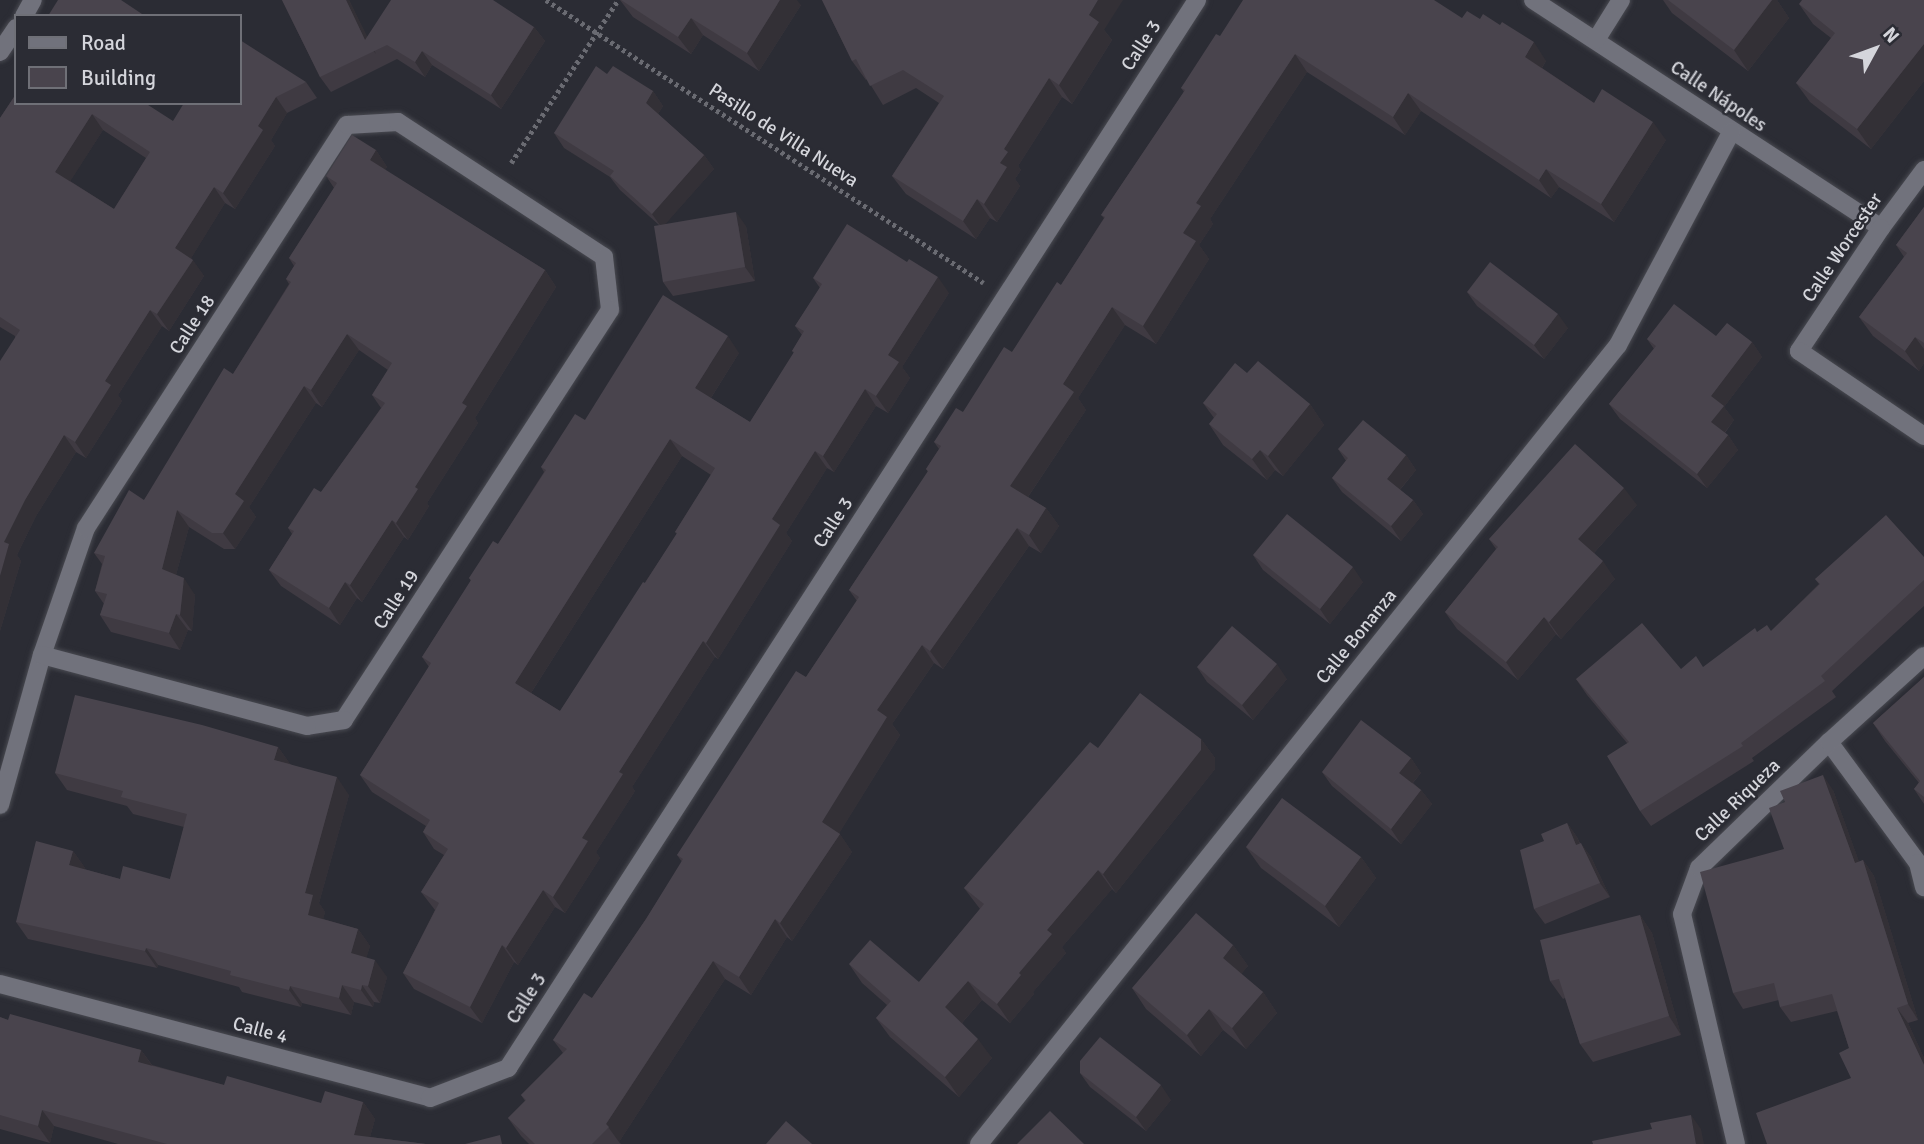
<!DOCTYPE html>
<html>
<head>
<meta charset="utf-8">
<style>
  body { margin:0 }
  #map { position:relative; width:1924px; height:1144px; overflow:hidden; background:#2b2c34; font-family:Signika,sans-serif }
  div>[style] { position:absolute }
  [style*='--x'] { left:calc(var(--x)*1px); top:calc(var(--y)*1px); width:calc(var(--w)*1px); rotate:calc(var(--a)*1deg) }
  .path>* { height:4.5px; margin-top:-2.25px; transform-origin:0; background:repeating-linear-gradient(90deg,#6a6b72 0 3.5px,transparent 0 7px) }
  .roads { filter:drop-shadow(0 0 2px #494a51) drop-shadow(0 0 2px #494a51) }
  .street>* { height:18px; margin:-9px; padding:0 9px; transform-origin:9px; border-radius:9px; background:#71727c }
  .wall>* { inset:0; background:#3f3a42 }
  .shaded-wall>* { inset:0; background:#333036 }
  .building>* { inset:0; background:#49444d }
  span { translate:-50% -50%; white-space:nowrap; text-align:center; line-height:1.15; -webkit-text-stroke:5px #2b2c34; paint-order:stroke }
  .street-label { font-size:19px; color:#d4d5db }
  .legend { position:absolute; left:14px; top:14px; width:228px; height:91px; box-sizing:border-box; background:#2b2c34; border:2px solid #6f7077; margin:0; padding:9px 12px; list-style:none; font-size:21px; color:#d4d5db }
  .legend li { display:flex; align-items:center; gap:14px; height:35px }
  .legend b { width:35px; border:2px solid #6f7077 }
  .north { position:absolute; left:1840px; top:14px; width:70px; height:70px; -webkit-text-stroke:5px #2b2c34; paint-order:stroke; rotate:49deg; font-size:19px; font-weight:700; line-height:28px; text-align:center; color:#d4d5db }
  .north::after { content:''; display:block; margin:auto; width:24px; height:32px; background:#d4d5db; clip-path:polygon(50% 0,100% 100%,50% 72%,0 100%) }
</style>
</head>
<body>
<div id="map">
  <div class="path">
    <i style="--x:546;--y:0;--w:521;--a:32.87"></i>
    <i style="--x:511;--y:163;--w:195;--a:-56.7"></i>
  </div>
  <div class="roads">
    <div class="street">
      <i style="--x:1533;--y:0;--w:416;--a:33.2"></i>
      <i style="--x:24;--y:16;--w:18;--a:-61"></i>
      <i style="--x:1596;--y:40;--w:47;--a:-58"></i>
      <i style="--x:0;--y:52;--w:29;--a:-56"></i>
      <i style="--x:1924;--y:170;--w:72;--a:126.6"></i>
      <i style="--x:1881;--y:228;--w:148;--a:123.7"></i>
      <i style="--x:1799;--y:351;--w:151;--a:34.2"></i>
      <i style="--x:1829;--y:742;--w:150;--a:53.7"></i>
      <i style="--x:1918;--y:863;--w:25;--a:76"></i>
      <i style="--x:0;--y:805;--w:156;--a:-74.4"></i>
      <i style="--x:42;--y:655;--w:134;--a:-70.9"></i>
      <i style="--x:86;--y:528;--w:480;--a:-57.1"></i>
      <i style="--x:347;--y:125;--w:51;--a:-3.4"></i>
      <i style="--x:398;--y:122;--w:246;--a:33.2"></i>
      <i style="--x:604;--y:257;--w:53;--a:83.5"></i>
      <i style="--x:610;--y:310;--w:489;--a:123"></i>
      <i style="--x:344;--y:720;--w:37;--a:171"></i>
      <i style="--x:307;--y:726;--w:274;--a:-165"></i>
      <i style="--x:0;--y:984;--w:445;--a:14.8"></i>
      <i style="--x:430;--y:1098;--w:84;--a:-21"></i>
      <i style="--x:508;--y:1068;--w:1271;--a:-57.17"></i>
      <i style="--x:979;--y:1144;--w:1023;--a:-51.35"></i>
      <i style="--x:1618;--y:345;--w:242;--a:-62"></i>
      <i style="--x:1736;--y:1144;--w:236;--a:-103.2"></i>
      <i style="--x:1682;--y:914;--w:49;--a:-69.7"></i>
      <i style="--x:1699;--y:868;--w:181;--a:-44.1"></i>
      <i style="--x:1829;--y:742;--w:128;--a:-42.2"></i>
    </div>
  </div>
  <div class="wall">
    <i style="clip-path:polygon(282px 0,349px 0,367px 37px,534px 27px,545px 41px,501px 109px,432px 65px,425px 77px,397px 59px,331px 92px,320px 77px)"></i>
    <i style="clip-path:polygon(620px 0,801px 5px,759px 71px,703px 35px,691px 54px,633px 17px)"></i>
    <i style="clip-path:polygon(822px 0,1104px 30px,1112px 40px,1072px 104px,1062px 97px,1018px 166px,1021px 170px,1015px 179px,1020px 186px,997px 222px,990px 218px,976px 239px,906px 194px,892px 176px,939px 103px,916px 88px,883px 105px,867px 79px,866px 80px,852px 61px)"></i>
    <i style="clip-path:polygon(1663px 0,1777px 0,1789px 18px,1748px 71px,1672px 13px)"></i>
    <i style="clip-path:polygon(1924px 0,1924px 81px,1871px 149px,1810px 102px,1796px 83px,1831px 38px,1813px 24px,1799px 4px)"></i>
    <i style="clip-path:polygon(1462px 18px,1546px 61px,1542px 68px,1594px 103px,1666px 140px,1614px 222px,1559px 187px,1551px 198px,1421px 111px,1405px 135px,1307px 72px,1210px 219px,1213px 224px,1199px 245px,1209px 259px,1156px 344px,1125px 325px,1078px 398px,1086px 410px,1028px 497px,1046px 508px,1059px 526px,1041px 553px,1029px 546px,943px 669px,934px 663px,892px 724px,900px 735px,839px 833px,852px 852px,792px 941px,787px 937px,751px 995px,725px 979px,619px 1142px,621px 1144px,529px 1144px,521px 1136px,508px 1118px,525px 1101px,521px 1095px,563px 1053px,553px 1040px,592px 998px,646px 919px,682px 862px,677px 855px,806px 677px,857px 601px,849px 590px,928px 472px,926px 469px,939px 449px,934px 442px,963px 412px,1012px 352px,1061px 285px,1104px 218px,1101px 215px,1184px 92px,1181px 88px,1220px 36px)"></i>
    <i style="clip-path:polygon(607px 74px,653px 91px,663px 106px,658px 114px,704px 155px,714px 169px,665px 224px,746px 226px,755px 281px,673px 296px,663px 282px,659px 225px,620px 190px,610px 177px,564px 148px,554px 133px)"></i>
    <i style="clip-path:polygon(evenodd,306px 82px,317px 98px,287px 113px,271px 140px,275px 146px,235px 209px,225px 203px,191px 258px,204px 276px,169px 331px,162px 326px,118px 395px,122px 401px,86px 458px,76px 452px,36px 516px,17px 555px,21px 561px,0 631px,15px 336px,0 327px,0 118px,16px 94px,173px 121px,306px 82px,103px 130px,146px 158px,114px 209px,70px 181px,103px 130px)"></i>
    <i style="clip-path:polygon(376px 150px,387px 167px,385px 170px,545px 270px,556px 287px,475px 418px,478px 423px,427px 503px,429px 506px,408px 540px,404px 537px,362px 602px,357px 598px,340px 625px,281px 586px,269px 570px,292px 534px,288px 528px,321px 492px,381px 408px,372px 395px,388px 370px,359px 350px,322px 407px,316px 403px,249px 507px,256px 517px,235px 549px,224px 549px,189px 527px,176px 575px,195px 595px,192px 631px,188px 630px,180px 650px,111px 632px,100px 615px,104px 604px,95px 591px,102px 564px,94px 553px,144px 500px,233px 374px,289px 284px,286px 279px,294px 266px,289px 258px,334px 188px,326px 176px)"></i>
    <i style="clip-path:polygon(1924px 207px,1924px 363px,1919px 371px,1873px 336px,1859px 317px,1904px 257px,1896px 245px)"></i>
    <i style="clip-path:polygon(evenodd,813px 278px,949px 293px,902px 367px,910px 378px,888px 413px,876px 406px,834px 472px,827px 468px,786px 533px,792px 541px,718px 659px,715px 657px,632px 787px,635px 791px,596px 852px,600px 858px,565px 913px,555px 907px,518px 965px,514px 962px,482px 1023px,414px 989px,403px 973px,435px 910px,421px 892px,444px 855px,434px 849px,423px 832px,426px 826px,372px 792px,360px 775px,429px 667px,422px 657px,471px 581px,469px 578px,498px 544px,544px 472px,541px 467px,585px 420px,739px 353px,711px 398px,750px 422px,794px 353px,792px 351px,802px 335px,795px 326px,820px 288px,813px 278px,682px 456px,711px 475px,675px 532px,677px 534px,560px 711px,531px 693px,682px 456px)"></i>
    <i style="clip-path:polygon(1467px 292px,1568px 328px,1544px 359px,1477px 306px)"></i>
    <i style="clip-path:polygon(1716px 336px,1752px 342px,1762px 357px,1724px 407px,1734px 420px,1725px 433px,1728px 435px,1738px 450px,1707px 488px,1620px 419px,1609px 404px,1654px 349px,1647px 339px)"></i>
    <i style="clip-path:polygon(1247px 373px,1310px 404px,1324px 425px,1283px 476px,1275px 470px,1267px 480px,1223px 445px,1209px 424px,1214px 418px,1203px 403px)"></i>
    <i style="clip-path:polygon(1338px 449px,1406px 455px,1416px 470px,1400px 490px,1413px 500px,1423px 514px,1401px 541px,1342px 492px,1332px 478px,1346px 461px)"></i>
    <i style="clip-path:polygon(1637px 505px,1594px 553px,1615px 579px,1561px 639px,1556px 634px,1518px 680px,1457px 629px,1445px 612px,1496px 549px,1489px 539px)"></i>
    <i style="clip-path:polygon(1253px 555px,1363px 582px,1330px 624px,1263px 570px)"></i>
    <i style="clip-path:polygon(1924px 557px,1924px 606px,1832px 691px,1836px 697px,1752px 758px,1754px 761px,1651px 826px,1640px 811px,1627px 743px,1587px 695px,1576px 679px,1704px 667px,1757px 632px,1771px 631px,1819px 584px,1815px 579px)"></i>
    <i style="clip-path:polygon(1197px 667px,1287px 679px,1253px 720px,1207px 682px)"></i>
    <i style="clip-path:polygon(1924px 677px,1924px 804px,1914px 789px,1919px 783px,1885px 741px,1873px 723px)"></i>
    <i style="clip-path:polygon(1201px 739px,1215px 758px,1215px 769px,1116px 893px,1112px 889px,1062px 947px,1066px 953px,1033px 992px,1034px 994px,1010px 1023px,982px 1000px,962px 1023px,992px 1058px,959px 1097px,890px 1037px,876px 1018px,887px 1005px,862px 983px,849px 964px,919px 982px,980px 909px,964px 888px,1098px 748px)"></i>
    <i style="clip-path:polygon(278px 747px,290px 764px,349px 795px,319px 903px,325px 912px,323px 919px,358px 929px,370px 946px,366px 958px,387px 977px,380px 1003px,374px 1002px,373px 1007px,354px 1002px,351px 1015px,302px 1003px,301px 1007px,242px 992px,239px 987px,158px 965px,157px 968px,28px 939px,16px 922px,73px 851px,85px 868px,84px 869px,120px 879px,170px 879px,184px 827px,133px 814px,127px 806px,67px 790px,55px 773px)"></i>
    <i style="clip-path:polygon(1411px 758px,1421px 773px,1413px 783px,1421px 790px,1432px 804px,1401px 844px,1332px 786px,1322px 772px)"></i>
    <i style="clip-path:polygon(1833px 790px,1859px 862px,1863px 860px,1874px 876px,1918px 1020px,1908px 1023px,1924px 1058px,1924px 1144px,1851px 1078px,1849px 1048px,1837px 1011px,1791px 1022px,1780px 1007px,1779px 1000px,1743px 1009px,1733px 993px,1784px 849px)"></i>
    <i style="clip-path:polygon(1567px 823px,1577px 837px,1580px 843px,1591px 857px,1610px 897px,1545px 924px,1534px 909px,1544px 841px)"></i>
    <i style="clip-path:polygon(1246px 847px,1361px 857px,1376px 878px,1339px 927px,1261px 868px)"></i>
    <i style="clip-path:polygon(1640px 915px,1652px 933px,1681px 1035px,1593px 1062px,1580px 1044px,1565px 998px,1563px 999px,1550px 981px)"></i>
    <i style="clip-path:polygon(1233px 945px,1248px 966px,1241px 974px,1263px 992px,1277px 1013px,1246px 1049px,1223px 1030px,1201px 1056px,1146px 1009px,1132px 988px)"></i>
    <i style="clip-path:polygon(0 1017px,8px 1020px,141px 1050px,152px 1065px,224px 1085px,321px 1103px,363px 1102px,375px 1119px,370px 1137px,426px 1144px,118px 1144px,54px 1126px,50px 1143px,0 1129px)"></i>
    <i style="clip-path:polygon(1080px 1073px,1171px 1100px,1146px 1131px,1090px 1087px)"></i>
  </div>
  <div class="shaded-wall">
    <i style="clip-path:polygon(346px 0,349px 0,376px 54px,365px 40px)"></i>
    <i style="clip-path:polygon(780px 0,797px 0,801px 5px,759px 71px,747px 53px)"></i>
    <i style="clip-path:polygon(1098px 0,1123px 0,1104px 30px,1112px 40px,1072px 104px,1059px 85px,1089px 15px)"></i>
    <i style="clip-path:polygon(1772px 0,1777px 0,1789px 18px,1748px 71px,1734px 50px)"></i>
    <i style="clip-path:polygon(691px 18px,703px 35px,691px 54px,678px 37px)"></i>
    <i style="clip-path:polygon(534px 27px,545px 41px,501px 109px,491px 95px)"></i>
    <i style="clip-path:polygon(1534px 42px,1546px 61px,1537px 75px,1525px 57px)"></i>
    <i style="clip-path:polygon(1924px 44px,1924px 81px,1871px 149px,1857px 129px)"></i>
    <i style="clip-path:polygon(422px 51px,432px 65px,425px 77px,415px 62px)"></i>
    <i style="clip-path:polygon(1295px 54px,1307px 72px,1210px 219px,1213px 224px,1199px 245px,1209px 259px,1156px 344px,1143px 326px,1196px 203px)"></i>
    <i style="clip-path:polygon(1049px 78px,1062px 97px,1018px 166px,1021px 170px,1015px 179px,1020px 186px,997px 222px,984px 204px,1000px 163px,1004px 149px)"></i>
    <i style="clip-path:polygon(653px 91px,663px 106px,656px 117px,646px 103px)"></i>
    <i style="clip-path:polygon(1408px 93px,1421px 111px,1405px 135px,1393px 117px)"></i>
    <i style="clip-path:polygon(276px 97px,287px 113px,271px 140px,275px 146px,235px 209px,223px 193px,258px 126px)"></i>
    <i style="clip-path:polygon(92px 114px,103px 130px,66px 188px,55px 172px)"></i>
    <i style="clip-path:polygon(1653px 122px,1666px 140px,1614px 222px,1601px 204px)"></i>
    <i style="clip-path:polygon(376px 150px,387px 167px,381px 177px,370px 160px)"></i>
    <i style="clip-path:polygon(704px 155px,714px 169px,662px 228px,652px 214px)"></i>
    <i style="clip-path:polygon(1546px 169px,1559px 187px,1551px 198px,1539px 180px)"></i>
    <i style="clip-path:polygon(214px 187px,225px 203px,187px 265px,175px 248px)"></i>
    <i style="clip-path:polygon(977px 199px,990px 218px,976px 239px,963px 221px)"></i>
    <i style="clip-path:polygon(736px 212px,746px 226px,755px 281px,745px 267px)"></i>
    <i style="clip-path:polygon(193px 260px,204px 276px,169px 331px,157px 314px)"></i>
    <i style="clip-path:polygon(545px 270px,556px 287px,475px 418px,478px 423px,427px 503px,429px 506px,408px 540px,396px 523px,415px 487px,462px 403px)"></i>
    <i style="clip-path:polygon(938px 277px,949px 293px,902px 367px,910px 378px,888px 413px,876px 396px,888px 355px)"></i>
    <i style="clip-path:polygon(1112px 307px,1125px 325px,1078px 398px,1086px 410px,1023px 504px,1010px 486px,1063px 384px)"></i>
    <i style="clip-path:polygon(150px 310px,162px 326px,118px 395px,122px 401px,86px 458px,75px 442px,105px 381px)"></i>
    <i style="clip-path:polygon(1558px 314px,1568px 328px,1544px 359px,1534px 345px)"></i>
    <i style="clip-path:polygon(347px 334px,359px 350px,322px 407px,311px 390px)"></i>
    <i style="clip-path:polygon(728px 336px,739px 353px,707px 404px,695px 388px)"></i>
    <i style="clip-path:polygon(1915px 337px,1924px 349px,1924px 363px,1919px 371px,1905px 351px)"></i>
    <i style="clip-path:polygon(1752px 342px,1762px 357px,1724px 407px,1734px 420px,1721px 437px,1711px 422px,1711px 396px)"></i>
    <i style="clip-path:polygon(304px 386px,316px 403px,249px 507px,256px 517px,235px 549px,223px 533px,235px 494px)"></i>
    <i style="clip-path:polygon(865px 389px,876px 406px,834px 472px,823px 456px)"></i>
    <i style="clip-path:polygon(1310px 404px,1324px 425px,1283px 476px,1268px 456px)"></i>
    <i style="clip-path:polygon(64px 435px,76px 452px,36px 516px,17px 555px,21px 561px,0 631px,0 576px,4px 542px,25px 500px)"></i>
    <i style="clip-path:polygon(1728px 435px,1738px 450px,1707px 488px,1697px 474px)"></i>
    <i style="clip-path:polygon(670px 439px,682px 456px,527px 699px,515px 683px)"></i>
    <i style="clip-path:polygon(1260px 450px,1275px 470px,1267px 480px,1252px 459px)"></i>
    <i style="clip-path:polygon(815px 451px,827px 468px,786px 533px,792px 541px,718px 659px,706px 643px,772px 519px)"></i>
    <i style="clip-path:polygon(1406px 455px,1416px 470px,1397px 493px,1387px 479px)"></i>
    <i style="clip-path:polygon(1624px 488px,1637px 505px,1591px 556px,1578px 539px)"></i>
    <i style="clip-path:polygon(1413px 500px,1423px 514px,1401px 541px,1391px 526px)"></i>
    <i style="clip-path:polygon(1046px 508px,1059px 526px,1041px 553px,1029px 535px)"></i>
    <i style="clip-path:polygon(177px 510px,189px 527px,173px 586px,162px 569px)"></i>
    <i style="clip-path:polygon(392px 520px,404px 537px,362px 602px,350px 585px)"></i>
    <i style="clip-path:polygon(1017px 528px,1029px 546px,943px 669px,930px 651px)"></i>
    <i style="clip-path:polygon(1603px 561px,1615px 579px,1561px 639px,1549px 622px)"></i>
    <i style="clip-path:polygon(1353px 567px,1363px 582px,1330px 624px,1320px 609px)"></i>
    <i style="clip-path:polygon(184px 578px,195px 595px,192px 631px,180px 615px)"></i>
    <i style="clip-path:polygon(345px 582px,357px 598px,340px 625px,329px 608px)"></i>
    <i style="clip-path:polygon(176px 614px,188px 630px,180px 650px,169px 633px)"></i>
    <i style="clip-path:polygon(1544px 617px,1556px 634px,1518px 680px,1506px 662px)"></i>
    <i style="clip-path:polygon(703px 641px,715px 657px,632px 787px,635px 791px,596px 852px,600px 858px,565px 913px,553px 897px,582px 838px,619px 772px)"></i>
    <i style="clip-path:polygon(922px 645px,934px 663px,892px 724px,900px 735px,835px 840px,822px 822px,877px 710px)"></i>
    <i style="clip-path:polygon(1277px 664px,1287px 679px,1253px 720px,1242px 705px)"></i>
    <i style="clip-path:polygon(1201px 739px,1215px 758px,1215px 769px,1116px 893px,1103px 874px)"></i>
    <i style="clip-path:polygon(278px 747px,290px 764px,274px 760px)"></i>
    <i style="clip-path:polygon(1411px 758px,1421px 773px,1409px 787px,1399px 773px)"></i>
    <i style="clip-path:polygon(1823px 775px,1833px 790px,1865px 878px,1855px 863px)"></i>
    <i style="clip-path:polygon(337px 777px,349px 795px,319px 903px,325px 912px,320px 932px,308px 915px,305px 893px)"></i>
    <i style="clip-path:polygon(1421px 790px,1432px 804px,1401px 844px,1391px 829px)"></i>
    <i style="clip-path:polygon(1567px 823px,1577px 837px,1586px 859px,1576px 845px)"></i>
    <i style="clip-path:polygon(840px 834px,852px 852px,792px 941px,780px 923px)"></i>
    <i style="clip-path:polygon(1581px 843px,1591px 857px,1610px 897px,1600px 883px)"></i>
    <i style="clip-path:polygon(73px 851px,85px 868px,81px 882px,69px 865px)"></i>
    <i style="clip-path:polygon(1361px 857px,1376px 878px,1339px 927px,1325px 906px)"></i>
    <i style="clip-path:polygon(1863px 860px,1874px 876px,1918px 1020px,1908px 1004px)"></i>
    <i style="clip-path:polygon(1098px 870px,1112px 889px,1062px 947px,1066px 953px,1033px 992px,1034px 994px,1010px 1023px,997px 1004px,1019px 973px,1047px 930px)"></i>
    <i style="clip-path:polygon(543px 890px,555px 907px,518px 965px,506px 948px)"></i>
    <i style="clip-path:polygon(1640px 915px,1652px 933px,1681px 1035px,1669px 1016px)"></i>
    <i style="clip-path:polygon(775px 919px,787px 937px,751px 995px,739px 977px)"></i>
    <i style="clip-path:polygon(358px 929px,370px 946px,363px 970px,351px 953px)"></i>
    <i style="clip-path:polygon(502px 945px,514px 962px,482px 1023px,470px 1007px)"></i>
    <i style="clip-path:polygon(1233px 945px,1248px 966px,1237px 979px,1223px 958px)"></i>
    <i style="clip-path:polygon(146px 948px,158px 965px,157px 968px,145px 951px)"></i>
    <i style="clip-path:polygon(375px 960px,387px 977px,380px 1003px,368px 986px)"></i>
    <i style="clip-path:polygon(713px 961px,725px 979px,619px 1142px,606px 1124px)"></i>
    <i style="clip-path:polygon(968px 981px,982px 1000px,959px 1026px,945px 1007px)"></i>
    <i style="clip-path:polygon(342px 985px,354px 1002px,351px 1015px,339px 998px)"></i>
    <i style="clip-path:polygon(362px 985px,374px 1002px,373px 1007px,361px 990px)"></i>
    <i style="clip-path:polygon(290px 986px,302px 1003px,301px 1007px,289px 990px)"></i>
    <i style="clip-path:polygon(1263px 992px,1277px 1013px,1246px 1049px,1232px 1028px)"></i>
    <i style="clip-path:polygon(1897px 1008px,1908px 1023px,1924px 1058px,1924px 1065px)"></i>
    <i style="clip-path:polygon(1209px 1009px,1223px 1030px,1201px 1056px,1187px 1035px)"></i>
    <i style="clip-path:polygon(978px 1039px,992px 1058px,959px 1097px,945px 1077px)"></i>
    <i style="clip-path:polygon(141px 1050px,153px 1067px,138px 1062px)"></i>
    <i style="clip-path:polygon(1161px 1085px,1171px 1100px,1146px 1131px,1136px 1117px)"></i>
    <i style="clip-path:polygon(363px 1102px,375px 1119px,368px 1144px,354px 1135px)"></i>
    <i style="clip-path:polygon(42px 1110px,54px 1126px,50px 1143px,38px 1126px)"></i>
    <i style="clip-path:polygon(1691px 1115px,1701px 1129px,1704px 1144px,1696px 1144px)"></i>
  </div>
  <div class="building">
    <i style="clip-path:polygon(58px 0,121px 0,145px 16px,48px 16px)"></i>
    <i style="clip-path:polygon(282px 0,346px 0,365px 40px,391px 0,493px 0,534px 27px,491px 95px,422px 51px,415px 62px,387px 45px,320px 77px)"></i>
    <i style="clip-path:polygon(621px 0,780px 0,747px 53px,691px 18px,678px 37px)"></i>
    <i style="clip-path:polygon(822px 0,1098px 0,1089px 15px,1099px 22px,1059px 85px,1049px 78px,1004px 149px,1008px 152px,1000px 163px,1007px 167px,984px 204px,977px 199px,963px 221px,892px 176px,944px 96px,903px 70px,870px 86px,856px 59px,852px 61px)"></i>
    <i style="clip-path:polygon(1243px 0,1434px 0,1462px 18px,1467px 11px,1480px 19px,1483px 14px,1500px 25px,1502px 22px,1534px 42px,1525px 57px,1594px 103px,1602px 89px,1653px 122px,1601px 204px,1546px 169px,1539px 180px,1408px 93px,1393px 117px,1295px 54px,1196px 203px,1201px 206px,1183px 233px,1196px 241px,1143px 326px,1112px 307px,1063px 384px,1074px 392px,1010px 486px,1046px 508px,1029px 535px,1017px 528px,930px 651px,922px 645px,877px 710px,887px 717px,822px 822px,840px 834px,780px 923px,775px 919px,739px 977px,713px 961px,606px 1124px,609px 1127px,592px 1144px,535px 1144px,508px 1118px,526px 1100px,521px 1095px,567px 1049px,553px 1040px,584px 993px,592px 998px,646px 919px,683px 859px,677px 855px,796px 671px,806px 677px,859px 597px,849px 590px,928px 471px,926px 469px,941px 446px,934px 442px,956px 408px,963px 412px,1004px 347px,1012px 352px,1057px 282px,1061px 285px,1105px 217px,1101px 215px,1185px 90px,1181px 88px,1216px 34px,1220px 36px)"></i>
    <i style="clip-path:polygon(1668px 0,1772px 0,1734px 50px)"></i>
    <i style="clip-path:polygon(1802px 0,1924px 0,1924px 44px,1857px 129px,1796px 83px,1835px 33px,1799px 4px)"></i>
    <i style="clip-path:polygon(evenodd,240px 40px,306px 82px,276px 97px,258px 126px,263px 130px,223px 193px,214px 187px,175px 248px,193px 260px,157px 314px,150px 310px,105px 381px,111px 385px,75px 442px,64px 435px,25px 500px,4px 542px,9px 544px,0 576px,0 361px,20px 330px,0 317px,0 118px,16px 94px,16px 103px,145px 103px,173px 121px,184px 103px,240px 103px,240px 40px,92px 114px,150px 152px,114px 209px,55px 172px,92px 114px)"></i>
    <i style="clip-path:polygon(596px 66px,607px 74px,613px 66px,653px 91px,646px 103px,704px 155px,652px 214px,610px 176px,614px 171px,554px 133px)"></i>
    <i style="clip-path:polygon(352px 135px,376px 150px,370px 160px,545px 270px,462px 403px,467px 406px,415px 487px,418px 489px,396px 523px,392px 520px,350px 585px,345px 582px,329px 608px,269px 570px,294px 531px,288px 528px,314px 488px,321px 492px,385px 403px,372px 395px,392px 363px,347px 334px,311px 390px,304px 386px,235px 494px,244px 501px,223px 533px,212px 533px,177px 510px,162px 569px,184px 578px,180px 615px,176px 614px,169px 633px,100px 615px,107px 594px,95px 591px,105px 556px,94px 553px,129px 490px,144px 500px,224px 368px,233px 374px,291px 282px,286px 279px,296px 263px,289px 258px,337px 183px,326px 176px)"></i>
    <i style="clip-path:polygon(1924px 207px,1924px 343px,1915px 337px,1905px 351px,1859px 317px,1907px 253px,1896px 245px)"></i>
    <i style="clip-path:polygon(736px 212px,745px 267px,663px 282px,654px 226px)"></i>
    <i style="clip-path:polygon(evenodd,847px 224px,907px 262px,909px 259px,938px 277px,888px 355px,899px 362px,876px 396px,865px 389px,823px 456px,815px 451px,772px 519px,780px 525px,706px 643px,703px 641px,619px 772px,623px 774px,582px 838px,588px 841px,553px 897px,543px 890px,506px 948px,502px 945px,470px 1007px,403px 973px,439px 903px,421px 892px,448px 849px,423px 832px,430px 820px,360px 775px,431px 663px,422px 657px,471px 580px,469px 578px,493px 541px,498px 544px,546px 470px,541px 467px,575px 414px,585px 420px,663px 295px,728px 336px,695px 388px,750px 422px,794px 352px,792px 351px,804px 331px,795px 326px,822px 284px,813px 278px,847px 224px,670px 439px,715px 468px,675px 532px,677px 533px,645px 583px,643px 582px,560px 711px,515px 683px,670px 439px)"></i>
    <i style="clip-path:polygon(1490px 262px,1558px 314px,1534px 345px,1467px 292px)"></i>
    <i style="clip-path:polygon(1674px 304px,1716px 336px,1727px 323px,1752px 342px,1711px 396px,1724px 406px,1711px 422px,1728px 435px,1697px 474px,1609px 404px,1656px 346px,1647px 339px)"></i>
    <i style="clip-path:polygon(1258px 361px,1310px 404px,1268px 456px,1260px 450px,1252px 459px,1209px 424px,1217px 414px,1203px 403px,1235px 363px,1247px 373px)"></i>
    <i style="clip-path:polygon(1363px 420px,1406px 455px,1387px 479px,1413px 500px,1391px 526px,1332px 478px,1348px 458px,1338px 449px)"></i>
    <i style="clip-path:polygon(1575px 444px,1624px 488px,1578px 539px,1603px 561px,1549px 622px,1544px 617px,1506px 662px,1445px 612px,1498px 547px,1489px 539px)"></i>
    <i style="clip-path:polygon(1287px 514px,1353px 567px,1320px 609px,1253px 555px)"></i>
    <i style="clip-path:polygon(1886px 515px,1924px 557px,1924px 580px,1821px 676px,1825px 681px,1741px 743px,1743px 746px,1640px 811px,1607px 756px,1629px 742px,1576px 679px,1642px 623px,1681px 669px,1696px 656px,1703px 667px,1755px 628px,1757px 632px,1767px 625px,1771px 631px,1820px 584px,1815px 579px)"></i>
    <i style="clip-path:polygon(1232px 626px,1277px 664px,1242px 705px,1197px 667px)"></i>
    <i style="clip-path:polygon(1924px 677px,1924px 797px,1914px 789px,1920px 781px,1873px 723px)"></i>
    <i style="clip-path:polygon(1140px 693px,1201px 739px,1201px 750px,1103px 874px,1098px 870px,1047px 930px,1052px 934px,1019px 973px,1021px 975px,997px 1004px,968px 981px,945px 1007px,978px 1039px,945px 1077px,876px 1018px,891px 1001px,849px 964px,870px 940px,919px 982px,984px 904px,964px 888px,1090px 742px,1098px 748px)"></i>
    <i style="clip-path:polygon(75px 695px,202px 725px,278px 747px,274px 760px,337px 777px,305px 893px,313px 895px,308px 915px,358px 929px,351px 953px,375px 960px,368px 986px,362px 985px,361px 990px,342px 985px,339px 998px,290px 986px,289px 990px,230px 975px,231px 971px,146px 948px,145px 951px,16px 922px,36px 841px,73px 851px,69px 865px,120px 879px,123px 866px,170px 879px,187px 814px,121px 797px,123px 791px,55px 773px)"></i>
    <i style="clip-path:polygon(1361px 720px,1411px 758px,1399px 773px,1421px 790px,1391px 829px,1322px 772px)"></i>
    <i style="clip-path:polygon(1823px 775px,1855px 863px,1863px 860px,1908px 1004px,1897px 1008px,1924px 1065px,1924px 1144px,1767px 1144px,1756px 1113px,1851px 1078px,1839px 1053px,1849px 1048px,1832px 994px,1780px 1007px,1774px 983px,1733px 993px,1700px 872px,1784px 849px,1769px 808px,1785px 802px,1780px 791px)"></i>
    <i style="clip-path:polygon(1282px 798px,1361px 857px,1325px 906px,1246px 847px)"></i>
    <i style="clip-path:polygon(1567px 823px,1576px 845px,1581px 843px,1600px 883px,1534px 909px,1520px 850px,1544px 841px,1541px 834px)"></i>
    <i style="clip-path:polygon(1196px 913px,1233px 945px,1223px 958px,1263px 992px,1232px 1028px,1209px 1009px,1187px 1035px,1132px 988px)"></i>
    <i style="clip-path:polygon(1640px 915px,1669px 1016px,1580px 1044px,1559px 979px,1550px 981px,1540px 940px)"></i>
    <i style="clip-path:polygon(10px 1014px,141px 1050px,138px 1062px,224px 1085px,227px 1076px,321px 1103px,325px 1091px,363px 1102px,354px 1135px,426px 1144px,167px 1144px,42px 1110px,38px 1126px,0 1115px,0 1017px,8px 1020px)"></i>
    <i style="clip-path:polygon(1100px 1037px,1161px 1085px,1136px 1117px,1080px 1073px,1080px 1061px)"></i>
    <i style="clip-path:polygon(1050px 1111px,1084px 1144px,1017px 1144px)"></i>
    <i style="clip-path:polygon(1691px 1115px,1696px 1144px,1593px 1144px,1592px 1141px,1652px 1129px,1650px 1123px)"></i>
    <i style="clip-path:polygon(786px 1121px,812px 1144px,766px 1144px)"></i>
    <i style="clip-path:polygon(500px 1135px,502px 1144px,465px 1144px)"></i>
  </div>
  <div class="street-label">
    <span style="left:1142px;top:46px;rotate:-57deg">Calle 3</span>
    <span style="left:1718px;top:97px;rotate:34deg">Calle Nápoles</span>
    <span style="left:783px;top:136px;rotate:33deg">Pasillo de Villa Nueva</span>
    <span style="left:1843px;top:248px;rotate:-56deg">Calle Worcester</span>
    <span style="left:193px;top:325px;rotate:-57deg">Calle 18</span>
    <span style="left:834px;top:523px;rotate:-57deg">Calle 3</span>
    <span style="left:397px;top:600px;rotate:-57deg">Calle 19</span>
    <span style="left:1357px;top:637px;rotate:-51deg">Calle Bonanza</span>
    <span style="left:1738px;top:801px;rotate:-44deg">Calle Riqueza</span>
    <span style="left:527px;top:999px;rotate:-57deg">Calle 3</span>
    <span style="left:260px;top:1031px;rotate:15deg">Calle 4</span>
  </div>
  <ul class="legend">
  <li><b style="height:9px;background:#71727c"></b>Road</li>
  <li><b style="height:19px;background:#49444d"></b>Building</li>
  </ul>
  <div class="north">N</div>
</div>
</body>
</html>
